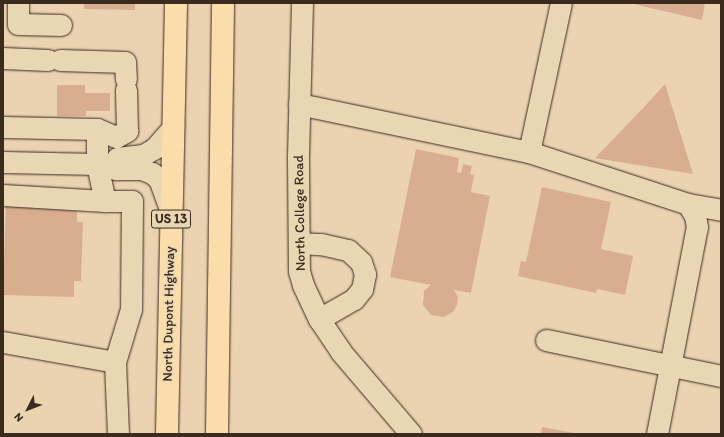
<!DOCTYPE html>
<html>
<head>
<meta charset="utf-8">
<style>
  body { margin:0 }
  #map { position:relative; width:724px; height:437px; overflow:hidden; background:#ebd3b1; font-family:Itim,sans-serif }
  div>[style] { position:absolute }
  [style*='--x'] { left:calc(var(--x)*1px); top:calc(var(--y)*1px); width:calc(var(--w)*1px); rotate:calc(var(--a)*1deg) }
  .building>* { inset:0; background:#d9ae90 }
  .roads { filter:drop-shadow(0 0 1px #3b2a1e) drop-shadow(0 0 1px #3b2a1e) }
  .minor>* { height:21px; margin:-10.5px; padding:0 10.5px; transform-origin:10.5px; border-radius:10.5px; background:#e9d7b4 }
  .highway>* { height:22px; margin:-11px; padding:0 11px; transform-origin:11px; border-radius:11px; background:#faddab }
  span { translate:-50% -50%; white-space:nowrap; text-align:center; line-height:1.15; -webkit-text-stroke:3px #e9d7b4; paint-order:stroke }
  .shield-label span { padding:1px 3px; background:#e9d7b4; border:1px solid; border-radius:3px; -webkit-text-stroke-width:0 }
  .shield-label { font-size:13px; color:#3b2a1e; font-weight:700 }
  .street-label { font-size:14px; color:#3b2a1e }
  .frame { position:absolute; inset:0; border:4px solid #3b2a1e; pointer-events:none }
  .north { position:absolute; left:8px; top:389px; width:40px; height:40px; -webkit-text-stroke:3px #e9d7b4; paint-order:stroke; rotate:228deg; font-size:11px; font-weight:700; line-height:16px; text-align:center; color:#3b2a1e }
  .north::after { content:''; display:block; margin:auto; width:14px; height:18px; background:#3b2a1e; clip-path:polygon(50% 0,100% 100%,50% 72%,0 100%) }
</style>
</head>
<body>
<div id="map">
  <div class="building">
    <i style="clip-path:polygon(84px 3px,135px 3px,135px 10px,84px 9px)"></i>
    <i style="clip-path:polygon(629px 3px,705px 3px,702px 20px)"></i>
    <i style="clip-path:polygon(665px 84px,693px 174px,595px 158px,645px 106px)"></i>
    <i style="clip-path:polygon(57px 85px,85px 85px,85px 93px,110px 93px,110px 111px,86px 111px,86px 116px,57px 116px)"></i>
    <i style="clip-path:polygon(416px 149px,459px 158px,457px 172px,461px 173px,463px 164px,472px 166px,470px 174px,474px 175px,471px 192px,490px 196px,471px 293px,454px 290px,458px 297px,457px 305px,453px 312px,444px 317px,431px 315px,423px 305px,424px 291px,431px 285px,390px 277px)"></i>
    <i style="clip-path:polygon(542px 187px,611px 202px,601px 249px,633px 256px,625px 295px,597px 289px,596px 293px,518px 276px,521px 261px,526px 262px)"></i>
    <i style="clip-path:polygon(6px 202px,77px 205px,77px 222px,83px 222px,81px 281px,74px 281px,74px 297px,3px 295px)"></i>
    <i style="clip-path:polygon(542px 427px,574px 433px,574px 434px,541px 434px)"></i>
  </div>
  <div class="roads">
    <div class="minor">
      <i style="--x:18;--y:3;--w:21;--a:90"></i>
      <i style="--x:18;--y:24;--w:43;--a:1.3"></i>
      <i style="--x:302;--y:3;--w:158;--a:91.5"></i>
      <i style="--x:298;--y:161;--w:110;--a:89.5"></i>
      <i style="--x:299;--y:271;--w:15;--a:74"></i>
      <i style="--x:303;--y:285;--w:38;--a:65"></i>
      <i style="--x:319;--y:319;--w:40;--a:56"></i>
      <i style="--x:341;--y:352;--w:108;--a:49.5"></i>
      <i style="--x:3;--y:58;--w:45;--a:2.5"></i>
      <i style="--x:60;--y:60;--w:65;--a:1.8"></i>
      <i style="--x:125;--y:62;--w:17;--a:87"></i>
      <i style="--x:299;--y:104;--w:235;--a:11.8"></i>
      <i style="--x:529;--y:152;--w:167;--a:18.1"></i>
      <i style="--x:688;--y:204;--w:34;--a:10"></i>
      <i style="--x:3;--y:127;--w:94;--a:1.2"></i>
      <i style="--x:97;--y:129;--w:21;--a:23"></i>
      <i style="--x:116;--y:137;--w:13;--a:-29"></i>
      <i style="--x:127;--y:131;--w:41;--a:-91.4"></i>
      <i style="--x:97;--y:129;--w:35;--a:90"></i>
      <i style="--x:97;--y:164;--w:38;--a:78"></i>
      <i style="--x:105;--y:201;--w:27;--a:0"></i>
      <i style="--x:132;--y:201;--w:108;--a:90.5"></i>
      <i style="--x:131;--y:309;--w:55;--a:106.8"></i>
      <i style="--x:529;--y:152;--w:152;--a:-77.9"></i>
      <i style="--x:117;--y:158;--w:26;--a:-7"></i>
      <i style="--x:143;--y:155;--w:14;--a:-30"></i>
      <i style="--x:155;--y:148;--w:28;--a:-49"></i>
      <i style="--x:3;--y:162;--w:94;--a:1.2"></i>
      <i style="--x:97;--y:164;--w:20;--a:15"></i>
      <i style="--x:116;--y:169;--w:25;--a:0"></i>
      <i style="--x:141;--y:169;--w:12;--a:20"></i>
      <i style="--x:152;--y:173;--w:9;--a:41"></i>
      <i style="--x:159;--y:179;--w:33;--a:70"></i>
      <i style="--x:3;--y:195;--w:102;--a:3.4"></i>
      <i style="--x:299;--y:243;--w:22;--a:3"></i>
      <i style="--x:321;--y:244;--w:28;--a:13"></i>
      <i style="--x:348;--y:250;--w:18;--a:43"></i>
      <i style="--x:361;--y:262;--w:13;--a:72"></i>
      <i style="--x:365;--y:274;--w:15;--a:101"></i>
      <i style="--x:362;--y:289;--w:13;--a:129"></i>
      <i style="--x:354;--y:299;--w:40;--a:150.3"></i>
      <i style="--x:546;--y:340;--w:179;--a:11.6"></i>
      <i style="--x:3;--y:342;--w:114;--a:10.1"></i>
      <i style="--x:115;--y:362;--w:72;--a:87.6"></i>
      <i style="--x:657;--y:434;--w:211;--a:-79.1"></i>
      <i style="--x:697;--y:227;--w:11;--a:-100"></i>
      <i style="--x:695;--y:216;--w:14;--a:-120"></i>
    </div>
    <div class="highway">
      <i style="--x:167;--y:434;--w:431;--a:-88.8"></i>
      <i style="--x:217;--y:434;--w:431;--a:-89.2"></i>
    </div>
  </div>
  <div class="shield-label">
    <span style="left:171px;top:219px">US 13</span>
  </div>
  <div class="street-label">
    <span style="left:300px;top:213px;rotate:-91deg">North College Road</span>
    <span style="left:169px;top:314px;rotate:-89deg">North Dupont Highway</span>
  </div>
  <div class="frame"></div>
  <div class="north">N</div>
</div>
</body>
</html>
